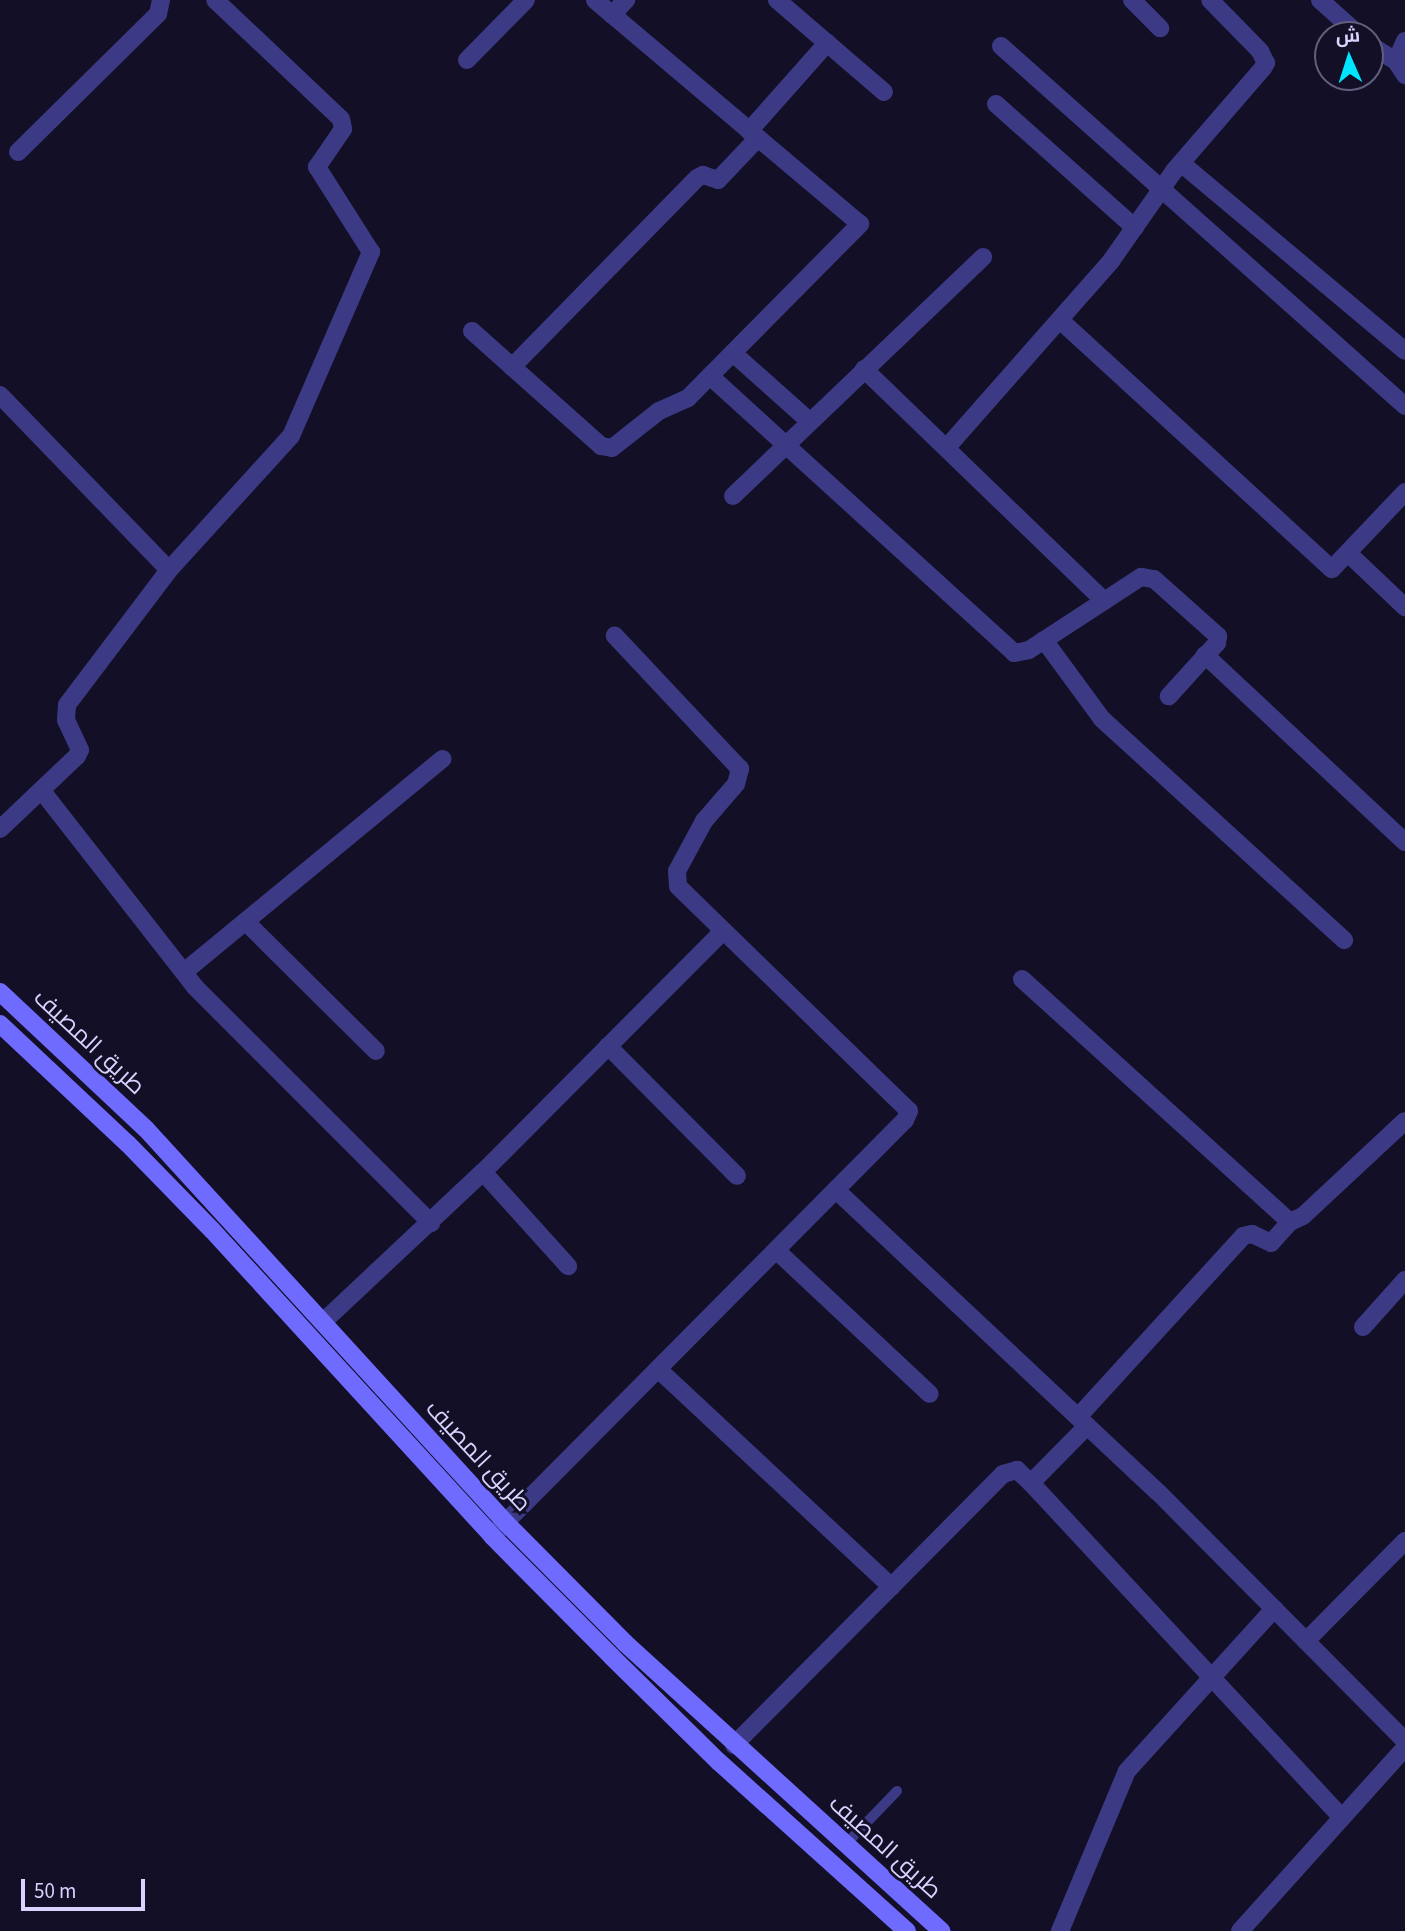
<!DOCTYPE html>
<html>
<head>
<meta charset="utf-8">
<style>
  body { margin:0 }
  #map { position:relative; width:1405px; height:1931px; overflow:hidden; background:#130f26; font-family:"Source Sans 3",Cairo,sans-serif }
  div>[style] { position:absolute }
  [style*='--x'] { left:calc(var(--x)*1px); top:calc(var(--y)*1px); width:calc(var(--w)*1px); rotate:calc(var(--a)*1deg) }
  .lane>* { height:10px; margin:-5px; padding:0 5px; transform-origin:5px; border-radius:5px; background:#3d3a85 }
  .street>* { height:18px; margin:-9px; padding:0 9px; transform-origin:9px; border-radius:9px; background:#3d3a85 }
  .secondary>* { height:18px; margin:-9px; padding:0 9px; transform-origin:9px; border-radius:9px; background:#6f6bff }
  span { translate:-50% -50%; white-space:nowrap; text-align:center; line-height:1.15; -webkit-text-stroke:6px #130f26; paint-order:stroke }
  .street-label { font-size:24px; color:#d9d4ff }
  .north { position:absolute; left:1314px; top:21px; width:70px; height:70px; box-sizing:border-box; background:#130f26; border:2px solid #625e7d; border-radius:50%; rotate:357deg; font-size:19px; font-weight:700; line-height:28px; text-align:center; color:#d9d4ff }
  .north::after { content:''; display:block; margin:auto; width:24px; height:32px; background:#00e5ff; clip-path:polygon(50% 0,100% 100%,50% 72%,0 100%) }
  .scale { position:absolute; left:21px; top:1879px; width:124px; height:32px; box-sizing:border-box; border:4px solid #d9d4ff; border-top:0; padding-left:9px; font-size:21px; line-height:24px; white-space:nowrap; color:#d9d4ff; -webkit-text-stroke:5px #130f26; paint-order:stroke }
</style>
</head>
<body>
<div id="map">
  <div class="lane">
    <i style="--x:845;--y:1845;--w:75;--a:-46.1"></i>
  </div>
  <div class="street">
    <i style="--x:777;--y:0;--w:141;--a:40.7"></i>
    <i style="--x:1132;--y:0;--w:40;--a:45"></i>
    <i style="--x:1320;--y:0;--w:52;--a:41.9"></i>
    <i style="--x:612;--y:15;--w:21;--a:-47"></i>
    <i style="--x:1405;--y:41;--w:22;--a:114"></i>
    <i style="--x:1396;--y:61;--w:17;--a:57"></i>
    <i style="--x:1370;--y:45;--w:31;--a:32"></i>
    <i style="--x:1001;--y:46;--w:541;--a:41.7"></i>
    <i style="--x:467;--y:60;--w:84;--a:-45.5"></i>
    <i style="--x:996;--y:104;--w:186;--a:41.7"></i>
    <i style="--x:749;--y:131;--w:118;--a:-48.4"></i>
    <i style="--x:18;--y:152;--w:197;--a:-44.6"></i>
    <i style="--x:158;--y:14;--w:14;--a:-78"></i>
    <i style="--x:1181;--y:163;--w:292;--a:40"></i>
    <i style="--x:1060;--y:320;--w:369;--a:42.5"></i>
    <i style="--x:1332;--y:569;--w:106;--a:-46.5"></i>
    <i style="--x:472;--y:331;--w:173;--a:41.7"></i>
    <i style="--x:601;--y:446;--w:11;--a:10"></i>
    <i style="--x:612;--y:448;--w:60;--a:-38.2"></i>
    <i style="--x:659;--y:411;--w:32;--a:-24"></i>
    <i style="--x:688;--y:398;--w:245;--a:-45.3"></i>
    <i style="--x:860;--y:224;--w:347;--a:-139.8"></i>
    <i style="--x:733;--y:353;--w:101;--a:41.8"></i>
    <i style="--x:512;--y:367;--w:264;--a:-45.6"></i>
    <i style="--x:697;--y:178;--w:7;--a:-27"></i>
    <i style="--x:703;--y:175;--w:16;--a:18"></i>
    <i style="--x:718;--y:180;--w:58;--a:-46.4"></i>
    <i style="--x:864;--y:369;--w:334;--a:44"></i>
    <i style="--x:710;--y:376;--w:411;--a:42.3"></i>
    <i style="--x:1014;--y:653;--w:15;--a:-11"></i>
    <i style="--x:1029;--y:650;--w:134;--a:-33.1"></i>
    <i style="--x:1141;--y:577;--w:13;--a:9"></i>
    <i style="--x:1154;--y:579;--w:86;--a:41.7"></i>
    <i style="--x:1218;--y:636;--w:7;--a:98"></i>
    <i style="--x:1217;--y:643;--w:72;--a:132.2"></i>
    <i style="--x:0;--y:395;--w:243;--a:46"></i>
    <i style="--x:169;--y:570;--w:169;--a:127.1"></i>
    <i style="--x:67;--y:705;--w:15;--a:94"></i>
    <i style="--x:66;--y:720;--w:33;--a:65"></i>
    <i style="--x:80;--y:750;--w:7;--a:117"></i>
    <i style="--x:77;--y:756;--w:106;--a:136.5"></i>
    <i style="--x:948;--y:446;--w:247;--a:-48.6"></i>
    <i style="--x:1111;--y:261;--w:110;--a:-55"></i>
    <i style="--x:1174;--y:171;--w:136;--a:-49.2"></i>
    <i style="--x:1263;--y:68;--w:6;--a:-59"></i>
    <i style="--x:1266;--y:63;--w:13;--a:-117"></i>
    <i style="--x:1260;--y:51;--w:71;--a:-134.4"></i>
    <i style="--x:733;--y:496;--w:346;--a:-43.7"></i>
    <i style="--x:1348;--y:553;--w:79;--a:43.5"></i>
    <i style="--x:169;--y:570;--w:181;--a:-47.7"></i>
    <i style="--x:291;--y:436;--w:201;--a:-66.5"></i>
    <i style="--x:371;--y:252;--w:101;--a:-122.4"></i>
    <i style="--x:317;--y:167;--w:46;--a:-55.6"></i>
    <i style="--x:343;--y:129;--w:10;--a:-101"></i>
    <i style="--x:341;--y:119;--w:173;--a:-136.6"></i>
    <i style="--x:1044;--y:640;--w:98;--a:53.7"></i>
    <i style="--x:1102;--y:719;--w:328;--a:42.4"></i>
    <i style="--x:1205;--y:655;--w:274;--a:43.1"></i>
    <i style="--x:42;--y:791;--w:249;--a:52"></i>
    <i style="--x:195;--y:987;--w:334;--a:45"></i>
    <i style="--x:246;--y:922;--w:183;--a:44.8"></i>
    <i style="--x:184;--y:972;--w:335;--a:-39.5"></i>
    <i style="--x:1022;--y:979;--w:362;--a:42.2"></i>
    <i style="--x:1290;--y:1222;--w:14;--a:-25"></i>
    <i style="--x:1303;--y:1216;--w:139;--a:-43"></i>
    <i style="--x:608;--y:1046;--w:183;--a:45.2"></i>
    <i style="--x:483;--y:1172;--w:127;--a:47.9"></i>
    <i style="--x:836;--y:1190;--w:441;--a:43.2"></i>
    <i style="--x:1158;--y:1492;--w:351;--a:45.2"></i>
    <i style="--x:777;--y:1251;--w:209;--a:43.1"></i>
    <i style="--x:323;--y:1322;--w:219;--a:-43.2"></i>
    <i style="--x:483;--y:1172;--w:340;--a:-45.1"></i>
    <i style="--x:1363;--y:1327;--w:63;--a:-48.2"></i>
    <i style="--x:659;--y:1370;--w:318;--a:43"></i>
    <i style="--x:1078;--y:1417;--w:245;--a:-47.6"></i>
    <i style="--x:1243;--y:1236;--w:9;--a:-13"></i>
    <i style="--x:1252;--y:1234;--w:21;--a:25"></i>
    <i style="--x:1271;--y:1243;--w:28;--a:-48"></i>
    <i style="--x:1087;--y:1426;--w:80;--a:134.5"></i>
    <i style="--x:1031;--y:1483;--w:456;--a:47.1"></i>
    <i style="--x:492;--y:1536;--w:586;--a:-45.21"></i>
    <i style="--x:905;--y:1120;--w:10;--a:-66"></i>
    <i style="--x:909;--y:1111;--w:322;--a:-135.8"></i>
    <i style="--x:678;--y:886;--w:15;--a:-94"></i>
    <i style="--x:677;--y:871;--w:57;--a:-61.6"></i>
    <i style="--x:704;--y:821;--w:49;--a:-49.1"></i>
    <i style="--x:736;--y:784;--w:16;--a:-75"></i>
    <i style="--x:740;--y:769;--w:183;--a:-133.2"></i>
    <i style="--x:1306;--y:1641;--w:141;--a:-45.3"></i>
    <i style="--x:734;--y:1745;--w:382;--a:-45.2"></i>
    <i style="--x:1003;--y:1474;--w:15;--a:-16"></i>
    <i style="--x:1017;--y:1470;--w:19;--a:43"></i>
    <i style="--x:1060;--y:1931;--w:173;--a:-67.3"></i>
    <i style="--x:1127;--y:1771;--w:219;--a:-47.8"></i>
    <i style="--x:1240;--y:1931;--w:246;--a:-48"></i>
  </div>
  <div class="secondary">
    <i style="--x:0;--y:992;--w:200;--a:43.2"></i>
    <i style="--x:146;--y:1129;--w:534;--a:47.58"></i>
    <i style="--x:506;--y:1523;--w:169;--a:45.2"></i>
    <i style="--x:625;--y:1643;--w:428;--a:42.3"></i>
    <i style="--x:0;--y:1024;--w:175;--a:43.2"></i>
    <i style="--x:128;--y:1144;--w:120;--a:45.7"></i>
    <i style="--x:212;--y:1230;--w:415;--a:47.5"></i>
    <i style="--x:492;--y:1536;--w:170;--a:45.2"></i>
    <i style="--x:612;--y:1657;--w:150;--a:44.5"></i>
    <i style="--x:719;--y:1762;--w:253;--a:42"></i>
  </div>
  <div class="street-label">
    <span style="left:89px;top:1042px;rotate:43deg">طريق المصيف</span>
    <span style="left:478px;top:1456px;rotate:47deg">طريق المصيف</span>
    <span style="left:885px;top:1847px;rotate:42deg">طريق المصيف</span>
  </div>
  <div class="north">ش</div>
  <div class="scale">50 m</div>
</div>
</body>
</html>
